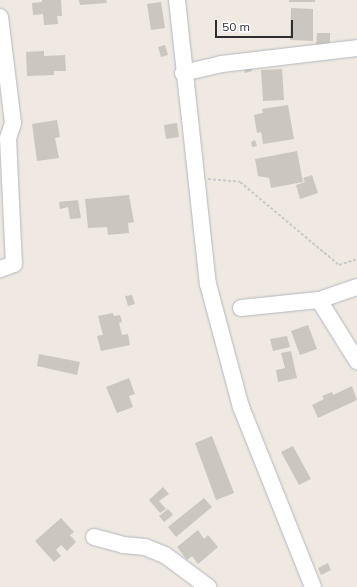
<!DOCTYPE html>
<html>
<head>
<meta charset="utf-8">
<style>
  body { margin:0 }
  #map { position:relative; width:357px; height:587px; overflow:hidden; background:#efe9e1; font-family:Mulish,sans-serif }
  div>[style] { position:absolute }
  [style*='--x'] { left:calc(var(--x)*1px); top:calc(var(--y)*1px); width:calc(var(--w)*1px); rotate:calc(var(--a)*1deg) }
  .building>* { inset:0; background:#cbc7bf }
  .path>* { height:2px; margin-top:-1px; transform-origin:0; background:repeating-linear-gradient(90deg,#c9c9c9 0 3px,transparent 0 5px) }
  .roads { filter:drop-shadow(0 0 1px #b4b7c1) drop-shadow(0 0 1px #b4b7c1) }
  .minor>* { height:16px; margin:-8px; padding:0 8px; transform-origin:8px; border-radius:8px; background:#fff }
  span { translate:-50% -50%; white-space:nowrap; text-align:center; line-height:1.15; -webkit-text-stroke:3.5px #fff; paint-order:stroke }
  .scale { position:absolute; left:215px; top:20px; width:78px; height:18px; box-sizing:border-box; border:2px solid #2e2e2e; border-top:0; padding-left:5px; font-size:12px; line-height:14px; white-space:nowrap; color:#2e2e2e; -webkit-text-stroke:3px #fff; paint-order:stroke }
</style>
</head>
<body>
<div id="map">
  <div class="building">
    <i style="clip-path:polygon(42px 0,61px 0,62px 16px,57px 16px,58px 24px,44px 25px,43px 14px,33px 15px,32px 3px,42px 2px)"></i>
    <i style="clip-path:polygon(79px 0,106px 0,107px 3px,80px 5px)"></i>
    <i style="clip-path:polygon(289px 0,315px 0,315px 2px,289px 2px)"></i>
    <i style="clip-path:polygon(161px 2px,165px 28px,151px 30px,147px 4px)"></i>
    <i style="clip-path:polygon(291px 8px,313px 9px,313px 41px,290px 40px)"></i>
    <i style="clip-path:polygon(317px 33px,330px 33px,330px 45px,316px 45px)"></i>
    <i style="clip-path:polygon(165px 45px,168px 55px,161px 57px,158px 47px)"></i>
    <i style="clip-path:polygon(44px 51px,44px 56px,65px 55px,66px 71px,54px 71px,54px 75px,27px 76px,26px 52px)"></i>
    <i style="clip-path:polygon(250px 62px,252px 71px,245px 73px,243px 63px)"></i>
    <i style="clip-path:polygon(282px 69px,284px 100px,263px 101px,261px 70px)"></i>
    <i style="clip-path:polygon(288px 105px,294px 139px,263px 144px,261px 132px,257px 133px,254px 115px,263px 113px,262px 109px)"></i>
    <i style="clip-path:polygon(57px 120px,60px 137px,55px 138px,59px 158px,37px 161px,32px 124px)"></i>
    <i style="clip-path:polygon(177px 123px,179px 137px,166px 139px,164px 125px)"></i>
    <i style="clip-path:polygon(255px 140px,257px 146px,252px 147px,251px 142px)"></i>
    <i style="clip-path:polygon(297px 151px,303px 182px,271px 188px,269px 178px,258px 176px,255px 159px)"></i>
    <i style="clip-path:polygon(312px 175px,318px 193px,300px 199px,296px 185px,305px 182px,303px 178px)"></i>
    <i style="clip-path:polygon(129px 195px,134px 222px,128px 223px,129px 233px,108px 235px,107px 227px,88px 228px,85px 199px)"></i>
    <i style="clip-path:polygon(78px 200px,81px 218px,70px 219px,68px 207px,60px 209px,59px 202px)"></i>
    <i style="clip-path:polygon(132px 295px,135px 304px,128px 306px,125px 296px)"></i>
    <i style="clip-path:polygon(113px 313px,114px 316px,120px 315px,122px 322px,119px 323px,122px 335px,128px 334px,130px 345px,101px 351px,97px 336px,103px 335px,98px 316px)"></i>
    <i style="clip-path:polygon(308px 325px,317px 349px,300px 355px,291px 331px)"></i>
    <i style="clip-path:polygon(287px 336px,290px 347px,273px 351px,270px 339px)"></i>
    <i style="clip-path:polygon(291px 351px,297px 378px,278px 382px,276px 370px,285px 368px,281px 353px)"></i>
    <i style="clip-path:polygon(39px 354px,80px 362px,77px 375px,37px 366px)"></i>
    <i style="clip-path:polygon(129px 378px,135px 394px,129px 396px,133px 407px,117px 413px,106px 387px)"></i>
    <i style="clip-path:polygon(352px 386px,357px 400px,318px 418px,312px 405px,324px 399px,322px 396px,332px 392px,333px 395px)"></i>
    <i style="clip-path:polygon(212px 436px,234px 493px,216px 500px,195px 443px)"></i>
    <i style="clip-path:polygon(293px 446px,311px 479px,299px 485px,281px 452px)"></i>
    <i style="clip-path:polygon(163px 487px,169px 494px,159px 501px,166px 509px,160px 513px,149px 500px)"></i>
    <i style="clip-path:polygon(204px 498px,212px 507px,176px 537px,168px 527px)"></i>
    <i style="clip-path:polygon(168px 509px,173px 515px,164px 522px,159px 516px)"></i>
    <i style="clip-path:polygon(61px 518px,74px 532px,70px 535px,76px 542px,67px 551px,61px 545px,56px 550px,61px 556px,54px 562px,35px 541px)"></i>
    <i style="clip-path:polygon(198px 530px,204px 539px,208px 535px,218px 547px,198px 564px,192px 556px,187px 560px,177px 547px)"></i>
    <i style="clip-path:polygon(328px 563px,331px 570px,321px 575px,318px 568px)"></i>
  </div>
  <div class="path">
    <i style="--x:208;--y:179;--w:32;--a:5"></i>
    <i style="--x:240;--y:182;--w:129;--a:40"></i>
    <i style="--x:339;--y:265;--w:19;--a:-18"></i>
  </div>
  <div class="roads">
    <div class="minor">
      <i style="--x:177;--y:0;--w:286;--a:83.8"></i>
      <i style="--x:208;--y:284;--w:127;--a:75"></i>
      <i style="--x:241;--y:407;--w:194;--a:68.2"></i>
      <i style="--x:0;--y:17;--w:107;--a:83"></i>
      <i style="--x:13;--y:123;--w:16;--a:108"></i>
      <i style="--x:8;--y:138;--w:126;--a:87.3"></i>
      <i style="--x:14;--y:264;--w:15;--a:160"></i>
      <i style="--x:183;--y:73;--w:39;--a:-13"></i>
      <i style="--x:221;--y:64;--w:137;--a:-6.7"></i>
      <i style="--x:319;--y:300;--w:72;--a:58.1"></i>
      <i style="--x:241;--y:308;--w:78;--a:-5.9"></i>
      <i style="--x:319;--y:300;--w:40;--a:-18.9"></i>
      <i style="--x:94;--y:537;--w:30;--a:15"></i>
      <i style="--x:123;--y:545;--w:22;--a:5"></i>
      <i style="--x:145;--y:547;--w:22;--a:22"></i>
      <i style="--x:165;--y:555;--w:54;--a:36.7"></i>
    </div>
  </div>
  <div class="scale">50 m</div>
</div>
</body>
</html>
